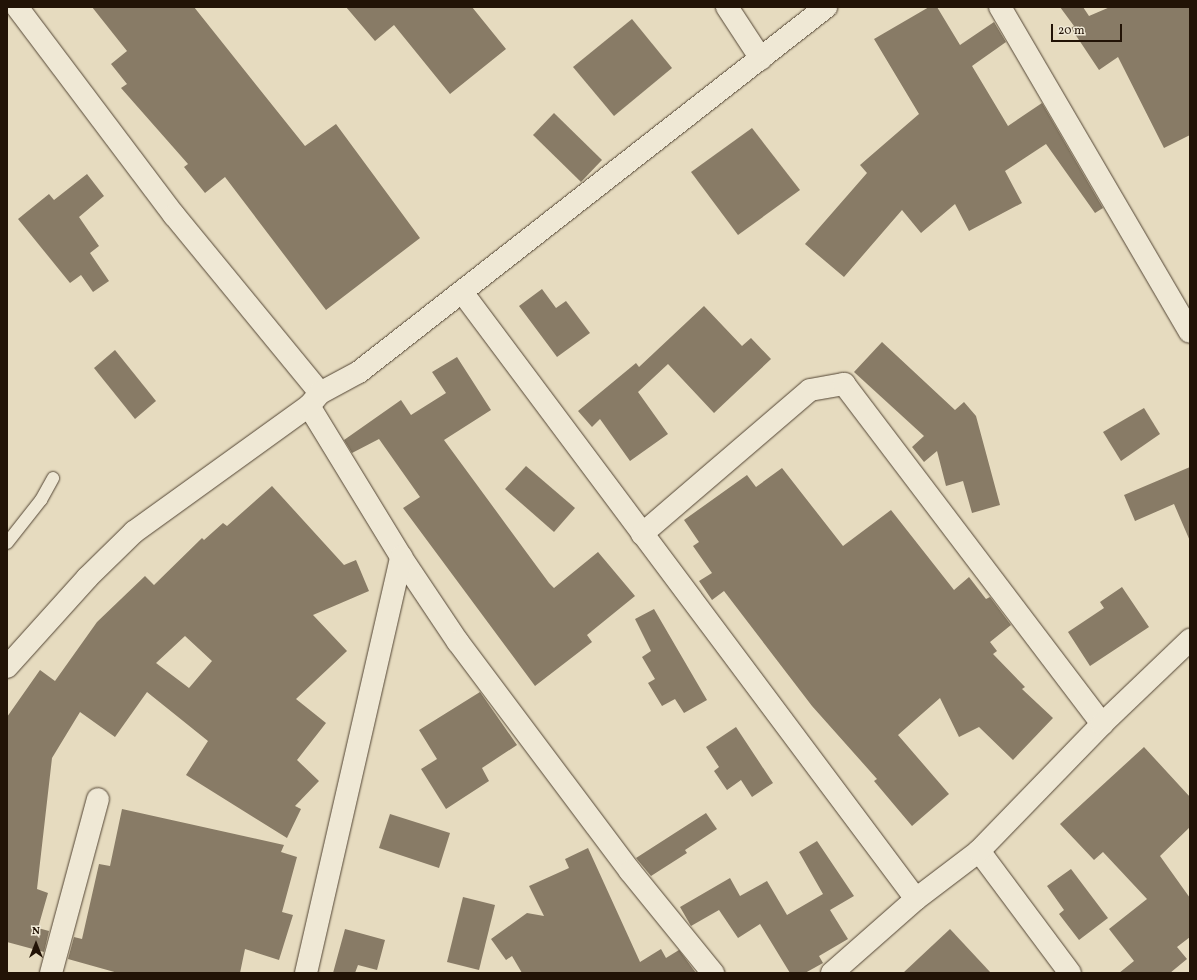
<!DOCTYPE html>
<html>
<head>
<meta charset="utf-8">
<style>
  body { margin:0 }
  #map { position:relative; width:1197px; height:980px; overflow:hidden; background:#e6dbbf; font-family:Vollkorn,serif }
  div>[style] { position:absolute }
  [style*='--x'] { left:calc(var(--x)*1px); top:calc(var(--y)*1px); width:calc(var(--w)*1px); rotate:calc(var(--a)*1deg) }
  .building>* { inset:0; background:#887b66 }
  .roads { filter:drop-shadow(0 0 1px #534534) drop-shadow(0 0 1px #534534) }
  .service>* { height:12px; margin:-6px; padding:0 6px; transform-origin:6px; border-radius:6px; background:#efe8d5 }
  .minor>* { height:22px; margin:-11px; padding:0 11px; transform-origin:11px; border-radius:11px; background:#efe8d5 }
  span { translate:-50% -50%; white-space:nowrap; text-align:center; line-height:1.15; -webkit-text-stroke:3px #efe8d5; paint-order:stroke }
  .frame { position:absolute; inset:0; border:8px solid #221306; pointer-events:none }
  .north { position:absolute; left:16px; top:924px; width:40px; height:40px; -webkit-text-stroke:3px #efe8d5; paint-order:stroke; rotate:0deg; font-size:11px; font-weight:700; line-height:16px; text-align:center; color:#221306 }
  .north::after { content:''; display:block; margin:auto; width:14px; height:18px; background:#221306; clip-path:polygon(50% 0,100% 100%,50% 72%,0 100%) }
  .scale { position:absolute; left:1051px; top:24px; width:71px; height:18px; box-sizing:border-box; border:2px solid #221306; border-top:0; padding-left:5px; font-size:12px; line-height:14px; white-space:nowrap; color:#221306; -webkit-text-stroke:3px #efe8d5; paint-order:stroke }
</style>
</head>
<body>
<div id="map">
  <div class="building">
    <i style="clip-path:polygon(92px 7px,194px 7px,305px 146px,336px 124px,420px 238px,326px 310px,225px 177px,205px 193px,184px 167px,188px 164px,121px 88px,127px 84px,111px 64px,127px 51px)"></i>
    <i style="clip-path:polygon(346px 7px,472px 7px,506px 49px,450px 94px,394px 25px,375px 41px)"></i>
    <i style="clip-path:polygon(929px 7px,937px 7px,960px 45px,994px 22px,1006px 42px,972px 66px,1008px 126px,1042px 103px,1103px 208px,1095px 213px,1046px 144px,1005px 171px,1022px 203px,969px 231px,955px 204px,921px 233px,902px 210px,844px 277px,805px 244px,867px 173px,860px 165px,919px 114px,874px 39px)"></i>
    <i style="clip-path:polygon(1060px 7px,1083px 7px,1089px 16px,1110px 7px,1190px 7px,1190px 135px,1164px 148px,1118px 57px,1099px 70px,1071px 28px,1074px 26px)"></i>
    <i style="clip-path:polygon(632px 19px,672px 68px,614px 116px,573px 67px)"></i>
    <i style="clip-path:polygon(554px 113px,602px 160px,581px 182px,533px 135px)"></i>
    <i style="clip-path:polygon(752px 128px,800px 190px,738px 235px,691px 172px)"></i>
    <i style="clip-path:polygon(87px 174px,104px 196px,79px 217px,99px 246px,90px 253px,109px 281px,93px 292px,81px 275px,70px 283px,18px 219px,49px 194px,54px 200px)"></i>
    <i style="clip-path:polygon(542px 289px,556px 308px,566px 301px,590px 333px,557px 357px,519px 306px)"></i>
    <i style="clip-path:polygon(704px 306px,742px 346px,751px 338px,771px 359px,714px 413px,668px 364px,638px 392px,668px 434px,630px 461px,600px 419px,592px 427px,578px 411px,636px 363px,639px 367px)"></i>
    <i style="clip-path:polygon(882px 342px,955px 410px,964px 402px,976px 416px,1000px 505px,972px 513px,963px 481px,946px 486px,937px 451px,924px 462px,912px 447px,924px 436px,854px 372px)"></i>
    <i style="clip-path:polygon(115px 350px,156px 401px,135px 419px,94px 368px)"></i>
    <i style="clip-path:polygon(457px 357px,491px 410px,444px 440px,549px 583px,554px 588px,598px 552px,635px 596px,587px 635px,592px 642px,535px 686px,403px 508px,420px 497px,379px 439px,352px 453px,344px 440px,401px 400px,411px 415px,446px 393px,432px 372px)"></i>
    <i style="clip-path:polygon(1144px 408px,1160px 434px,1121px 461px,1103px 432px)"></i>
    <i style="clip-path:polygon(526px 466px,575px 508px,554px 532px,505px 489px)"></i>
    <i style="clip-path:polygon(1190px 467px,1190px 541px,1174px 504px,1135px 521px,1124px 495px)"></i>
    <i style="clip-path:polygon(782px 468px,843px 546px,891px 510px,954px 590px,969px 577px,986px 599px,990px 597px,1011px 625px,990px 642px,997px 651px,993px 654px,1025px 687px,1022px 689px,1053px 718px,1013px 760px,979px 727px,959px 737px,940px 698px,898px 735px,949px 794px,912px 826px,874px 781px,877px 779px,812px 706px,724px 591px,712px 600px,699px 581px,712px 573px,693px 546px,699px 542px,684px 520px,747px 475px,756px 487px)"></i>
    <i style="clip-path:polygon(evenodd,272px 486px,344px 565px,356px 560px,369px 591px,313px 615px,347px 651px,296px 699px,326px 723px,297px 760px,319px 781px,295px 806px,301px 809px,287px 838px,186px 775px,208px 741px,147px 692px,115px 737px,80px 712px,52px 758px,37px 889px,48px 893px,38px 928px,49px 931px,44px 952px,7px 942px,7px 717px,40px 670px,55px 681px,97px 622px,145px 576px,154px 585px,202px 538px,204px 540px,223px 523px,227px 526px,272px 486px,185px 636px,212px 661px,189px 688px,156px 663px,185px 636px)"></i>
    <i style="clip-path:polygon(1122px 587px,1149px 627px,1090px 666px,1068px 632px,1104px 608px,1100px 602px)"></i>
    <i style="clip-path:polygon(654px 609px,707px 700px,684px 713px,675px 699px,662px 706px,648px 683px,655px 679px,642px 657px,651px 651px,635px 619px)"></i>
    <i style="clip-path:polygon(480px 692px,517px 745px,482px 768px,489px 781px,446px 809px,421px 769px,437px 759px,419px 730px)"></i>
    <i style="clip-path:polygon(736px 727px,773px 783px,752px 797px,741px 780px,727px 790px,714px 771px,719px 767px,706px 747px)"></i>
    <i style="clip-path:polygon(1144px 747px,1190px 797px,1190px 827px,1160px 856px,1190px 898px,1190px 937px,1177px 947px,1187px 959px,1170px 973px,1119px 973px,1134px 961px,1109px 929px,1147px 899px,1103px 852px,1094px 860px,1060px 824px)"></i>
    <i style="clip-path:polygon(122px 809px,284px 845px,281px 852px,297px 857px,282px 912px,293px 915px,279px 960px,245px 949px,240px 973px,118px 973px,68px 959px,74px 937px,82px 939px,99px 864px,110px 866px)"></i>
    <i style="clip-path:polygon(706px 813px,717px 829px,685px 850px,687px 853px,651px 876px,636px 858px)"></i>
    <i style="clip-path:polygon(390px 814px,450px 833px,439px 868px,379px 848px)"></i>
    <i style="clip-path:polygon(817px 841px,854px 896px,830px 910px,848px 939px,819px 956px,823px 963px,805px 973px,790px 973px,760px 924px,738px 938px,719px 910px,691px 926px,680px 907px,730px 878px,740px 896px,767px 881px,787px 915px,823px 894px,799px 852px)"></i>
    <i style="clip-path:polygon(588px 848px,640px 962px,661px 949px,666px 958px,679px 950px,696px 973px,522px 973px,512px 956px,506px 960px,491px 939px,527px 913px,544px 916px,529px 886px,569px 868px,565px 859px)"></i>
    <i style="clip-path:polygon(1071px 869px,1108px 918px,1079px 940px,1059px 914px,1064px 910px,1047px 886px)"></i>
    <i style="clip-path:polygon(463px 897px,495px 905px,479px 970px,447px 962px)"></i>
    <i style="clip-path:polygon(345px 929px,385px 940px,377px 970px,358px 965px,355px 973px,333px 973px)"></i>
    <i style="clip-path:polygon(950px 929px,991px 973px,903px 973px)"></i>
  </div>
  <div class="roads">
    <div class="service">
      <i style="--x:7;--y:543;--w:55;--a:-51.7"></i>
      <i style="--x:41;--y:500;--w:25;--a:-61"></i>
    </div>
    <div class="minor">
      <i style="--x:17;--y:7;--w:261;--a:53"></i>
      <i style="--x:174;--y:215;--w:230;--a:50.6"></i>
      <i style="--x:727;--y:7;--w:62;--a:56.8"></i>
      <i style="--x:1000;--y:7;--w:376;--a:59.7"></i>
      <i style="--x:462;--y:292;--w:758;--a:53.21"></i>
      <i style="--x:309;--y:406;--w:177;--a:58.6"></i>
      <i style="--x:401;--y:557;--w:102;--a:56.2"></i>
      <i style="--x:458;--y:642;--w:286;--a:53.1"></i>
      <i style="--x:630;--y:871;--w:132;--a:50.9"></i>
      <i style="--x:642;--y:534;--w:221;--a:-40.6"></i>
      <i style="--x:810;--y:390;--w:35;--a:-10"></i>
      <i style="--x:844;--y:384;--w:427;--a:52.8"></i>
      <i style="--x:7;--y:667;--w:120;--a:-48"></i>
      <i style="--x:87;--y:578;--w:66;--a:-44.4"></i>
      <i style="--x:134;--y:532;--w:216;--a:-35.8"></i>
      <i style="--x:309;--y:406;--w:17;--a:-50"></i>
      <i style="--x:320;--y:393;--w:44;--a:-28.3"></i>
      <i style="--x:359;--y:372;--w:593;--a:-38.01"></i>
      <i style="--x:979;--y:851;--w:152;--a:53.3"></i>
      <i style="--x:51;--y:973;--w:180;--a:-74.9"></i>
      <i style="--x:306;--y:973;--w:427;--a:-77.1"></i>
      <i style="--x:832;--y:973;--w:112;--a:-41.4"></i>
      <i style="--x:916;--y:899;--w:79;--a:-37.3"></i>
      <i style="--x:979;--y:851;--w:177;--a:-45.9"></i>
      <i style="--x:1102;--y:724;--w:122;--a:-43.7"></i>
    </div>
  </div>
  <div class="frame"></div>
  <div class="north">N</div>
  <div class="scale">20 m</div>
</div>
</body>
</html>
